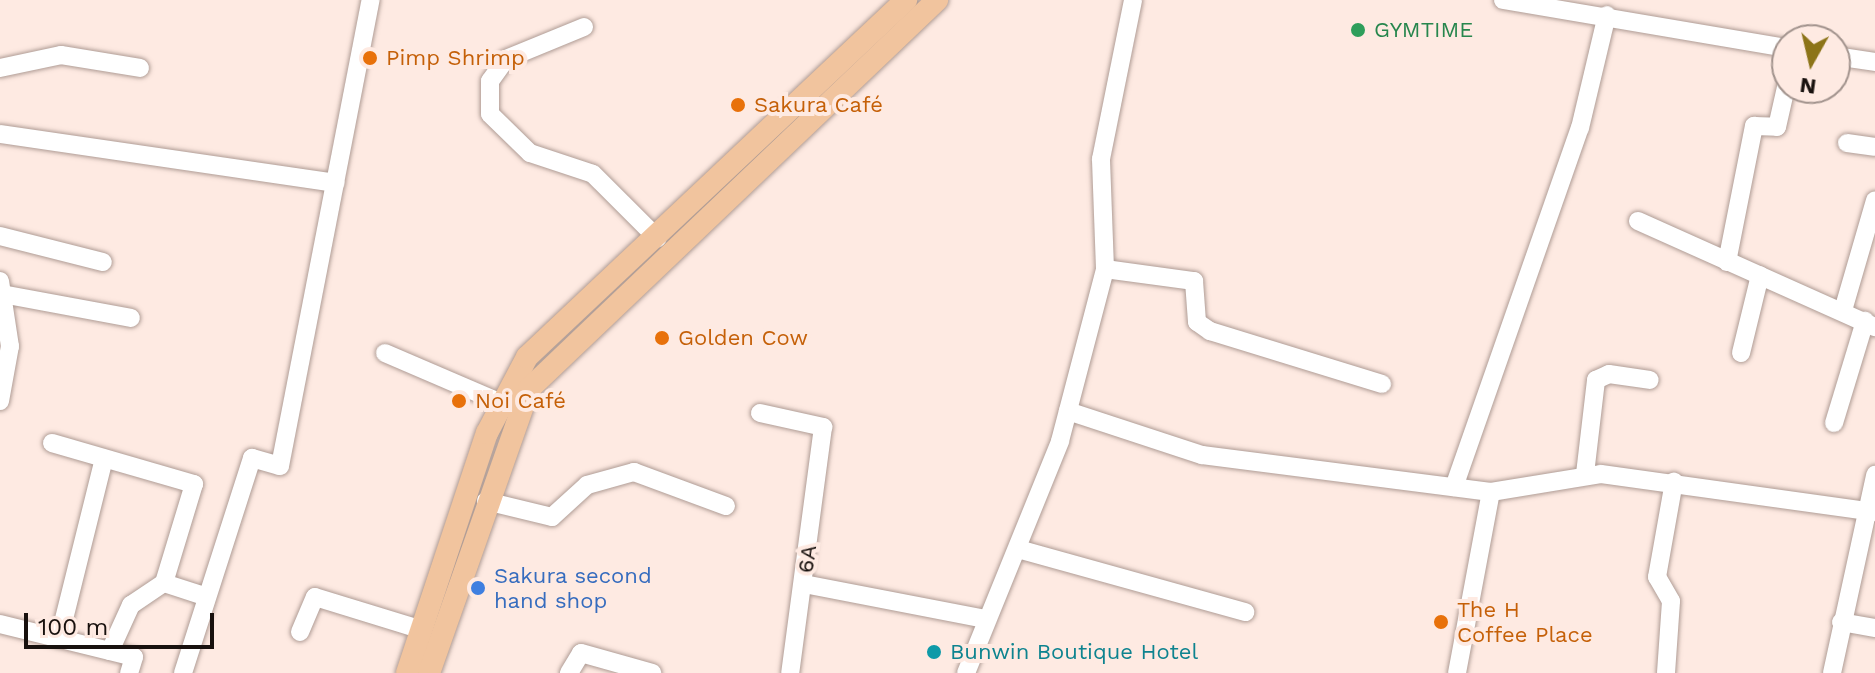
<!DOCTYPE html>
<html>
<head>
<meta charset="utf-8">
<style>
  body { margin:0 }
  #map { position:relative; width:1875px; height:673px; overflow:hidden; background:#feeae2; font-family:"Work Sans",sans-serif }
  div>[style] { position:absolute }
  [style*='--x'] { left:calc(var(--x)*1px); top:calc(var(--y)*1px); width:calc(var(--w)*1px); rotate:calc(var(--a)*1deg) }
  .roads { filter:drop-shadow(0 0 2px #af9c95) drop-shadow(0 0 2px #af9c95) }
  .minor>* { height:18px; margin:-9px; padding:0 9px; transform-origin:9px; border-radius:9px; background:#fff }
  .major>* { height:22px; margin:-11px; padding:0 11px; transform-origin:11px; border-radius:11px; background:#f1c49e }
  .dots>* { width:22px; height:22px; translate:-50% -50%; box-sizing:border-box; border:4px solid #feeae2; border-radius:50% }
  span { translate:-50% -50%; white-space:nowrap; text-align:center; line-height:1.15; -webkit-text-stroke:8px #feeae2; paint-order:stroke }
  .leisure-label { font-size:22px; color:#27864d }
  .left { translate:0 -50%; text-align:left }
  .food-label { font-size:22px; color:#c56008 }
  .street-label { font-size:22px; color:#18110e }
  .shop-label { font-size:22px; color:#366cbe }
  .culture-label { font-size:22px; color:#0d838f }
  .north { position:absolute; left:1771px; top:24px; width:80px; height:80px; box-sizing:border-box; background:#feeae2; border:2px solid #a2938d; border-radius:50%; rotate:188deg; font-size:22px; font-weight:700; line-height:32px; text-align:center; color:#18110e }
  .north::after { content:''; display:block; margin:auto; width:28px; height:36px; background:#8c7418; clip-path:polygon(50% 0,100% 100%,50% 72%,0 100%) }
  .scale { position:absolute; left:24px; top:613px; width:190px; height:36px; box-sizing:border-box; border:4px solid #18110e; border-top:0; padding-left:10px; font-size:24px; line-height:28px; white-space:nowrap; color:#18110e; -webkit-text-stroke:6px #feeae2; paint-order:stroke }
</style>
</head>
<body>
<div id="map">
  <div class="roads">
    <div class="minor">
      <i style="--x:1503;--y:0;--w:288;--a:9.6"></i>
      <i style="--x:584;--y:27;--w:84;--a:157.7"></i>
      <i style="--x:506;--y:59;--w:27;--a:126"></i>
      <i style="--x:490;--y:81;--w:33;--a:90"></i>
      <i style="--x:490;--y:114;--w:56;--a:44.3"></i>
      <i style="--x:530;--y:153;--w:66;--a:18.4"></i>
      <i style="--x:593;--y:174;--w:91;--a:45"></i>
      <i style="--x:1835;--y:56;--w:40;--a:8.5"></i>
      <i style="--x:0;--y:68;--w:62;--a:-12"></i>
      <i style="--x:61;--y:55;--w:80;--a:9.3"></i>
      <i style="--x:0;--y:134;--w:339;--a:8.3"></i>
      <i style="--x:1847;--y:143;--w:28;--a:8"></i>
      <i style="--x:1638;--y:221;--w:260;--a:24.1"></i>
      <i style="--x:0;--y:236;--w:106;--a:14.2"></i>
      <i style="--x:1727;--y:262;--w:139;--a:-78.8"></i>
      <i style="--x:1754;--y:126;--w:23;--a:2"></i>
      <i style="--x:1777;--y:127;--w:45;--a:-77.2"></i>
      <i style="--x:1105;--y:269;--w:90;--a:7.7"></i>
      <i style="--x:1194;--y:281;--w:41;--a:85.8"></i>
      <i style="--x:1197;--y:322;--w:16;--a:35"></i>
      <i style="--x:1210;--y:331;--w:180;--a:17.1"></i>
      <i style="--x:0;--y:281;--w:66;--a:81.3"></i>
      <i style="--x:10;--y:346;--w:56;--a:100.3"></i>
      <i style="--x:2;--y:294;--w:131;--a:10.5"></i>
      <i style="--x:1844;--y:307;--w:111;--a:-73.8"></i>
      <i style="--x:385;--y:353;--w:124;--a:23.3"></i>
      <i style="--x:1741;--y:353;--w:80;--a:-76.3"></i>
      <i style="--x:1068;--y:411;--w:141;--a:18.2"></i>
      <i style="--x:1202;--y:455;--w:291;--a:7.3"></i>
      <i style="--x:1491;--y:492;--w:111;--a:-9.3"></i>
      <i style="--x:1601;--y:474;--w:277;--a:7.9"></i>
      <i style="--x:760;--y:413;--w:65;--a:12.5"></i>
      <i style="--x:823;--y:427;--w:248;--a:97.6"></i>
      <i style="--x:1834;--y:423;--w:107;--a:-73.1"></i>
      <i style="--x:52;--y:443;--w:148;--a:16.1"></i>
      <i style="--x:194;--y:484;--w:103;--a:106.9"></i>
      <i style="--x:1585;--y:474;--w:95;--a:-83.3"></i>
      <i style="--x:1596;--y:380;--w:14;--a:-25"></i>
      <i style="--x:1609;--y:374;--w:41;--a:8.3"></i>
      <i style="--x:1454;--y:487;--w:380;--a:-70.7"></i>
      <i style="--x:1580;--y:128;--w:116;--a:-76.6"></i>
      <i style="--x:486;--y:501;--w:68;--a:13.6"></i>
      <i style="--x:552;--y:517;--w:47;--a:-42.4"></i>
      <i style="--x:587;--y:485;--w:49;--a:-15.5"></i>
      <i style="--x:634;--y:472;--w:98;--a:20.3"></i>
      <i style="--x:1018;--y:549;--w:236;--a:15.5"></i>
      <i style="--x:804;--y:584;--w:184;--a:10.9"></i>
      <i style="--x:1841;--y:622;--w:35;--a:10"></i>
      <i style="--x:0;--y:624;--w:138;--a:13.8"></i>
      <i style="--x:134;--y:657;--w:17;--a:107"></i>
      <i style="--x:300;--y:632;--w:38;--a:-67"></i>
      <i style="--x:315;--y:597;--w:112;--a:17.1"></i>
      <i style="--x:59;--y:639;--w:186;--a:-76"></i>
      <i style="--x:110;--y:651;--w:51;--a:-65.5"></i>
      <i style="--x:131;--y:605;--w:40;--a:-34"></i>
      <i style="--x:164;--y:583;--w:45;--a:18"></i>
      <i style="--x:183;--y:673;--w:226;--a:-72.2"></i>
      <i style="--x:252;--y:458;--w:29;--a:16"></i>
      <i style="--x:280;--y:466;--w:475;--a:-79"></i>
      <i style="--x:569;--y:673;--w:23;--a:-59"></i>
      <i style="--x:581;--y:653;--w:74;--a:15.7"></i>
      <i style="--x:966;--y:673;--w:250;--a:-67.9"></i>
      <i style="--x:1060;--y:441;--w:178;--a:-75.3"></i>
      <i style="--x:1105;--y:269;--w:110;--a:-92.1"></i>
      <i style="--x:1101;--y:159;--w:162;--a:-78.6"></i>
      <i style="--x:1457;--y:673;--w:184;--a:-79.4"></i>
      <i style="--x:1666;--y:673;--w:72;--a:-86"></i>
      <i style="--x:1671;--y:601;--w:28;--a:-120"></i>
      <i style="--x:1657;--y:577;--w:97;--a:-79.9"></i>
      <i style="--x:1832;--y:673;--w:203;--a:-77.7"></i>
    </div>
    <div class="major">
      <i style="--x:407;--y:673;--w:253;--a:-71.6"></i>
      <i style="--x:487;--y:433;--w:86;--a:-62.2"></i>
      <i style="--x:527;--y:357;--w:521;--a:-43.29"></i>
      <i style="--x:429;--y:673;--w:301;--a:-70.6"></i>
      <i style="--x:529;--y:389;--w:564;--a:-43.63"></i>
    </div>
  </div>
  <div class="dots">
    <i style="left:1358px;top:30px;background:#2e9e5b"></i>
    <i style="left:370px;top:58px;background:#e8710a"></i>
    <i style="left:738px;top:105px;background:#e8710a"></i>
    <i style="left:662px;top:338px;background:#e8710a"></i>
    <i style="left:459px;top:401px;background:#e8710a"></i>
    <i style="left:478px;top:588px;background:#3f7fe0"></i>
    <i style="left:1441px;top:622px;background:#e8710a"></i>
    <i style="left:934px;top:652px;background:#0f9aa8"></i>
  </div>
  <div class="leisure-label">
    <span class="left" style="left:1374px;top:30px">GYMTIME</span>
  </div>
  <div class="food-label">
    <span class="left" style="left:386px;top:58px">Pimp Shrimp</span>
    <span class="left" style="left:754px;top:105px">Sakura Café</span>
    <span class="left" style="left:678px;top:338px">Golden Cow</span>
    <span class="left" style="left:475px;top:401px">Noi Café</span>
    <span class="left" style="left:1457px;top:622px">The H<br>Coffee Place</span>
  </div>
  <div class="street-label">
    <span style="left:807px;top:559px;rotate:-82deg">6A</span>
  </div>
  <div class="shop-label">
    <span class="left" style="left:494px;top:588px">Sakura second<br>hand shop</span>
  </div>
  <div class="culture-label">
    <span class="left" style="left:950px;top:652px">Bunwin Boutique Hotel</span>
  </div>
  <div class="north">N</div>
  <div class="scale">100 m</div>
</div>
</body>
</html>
